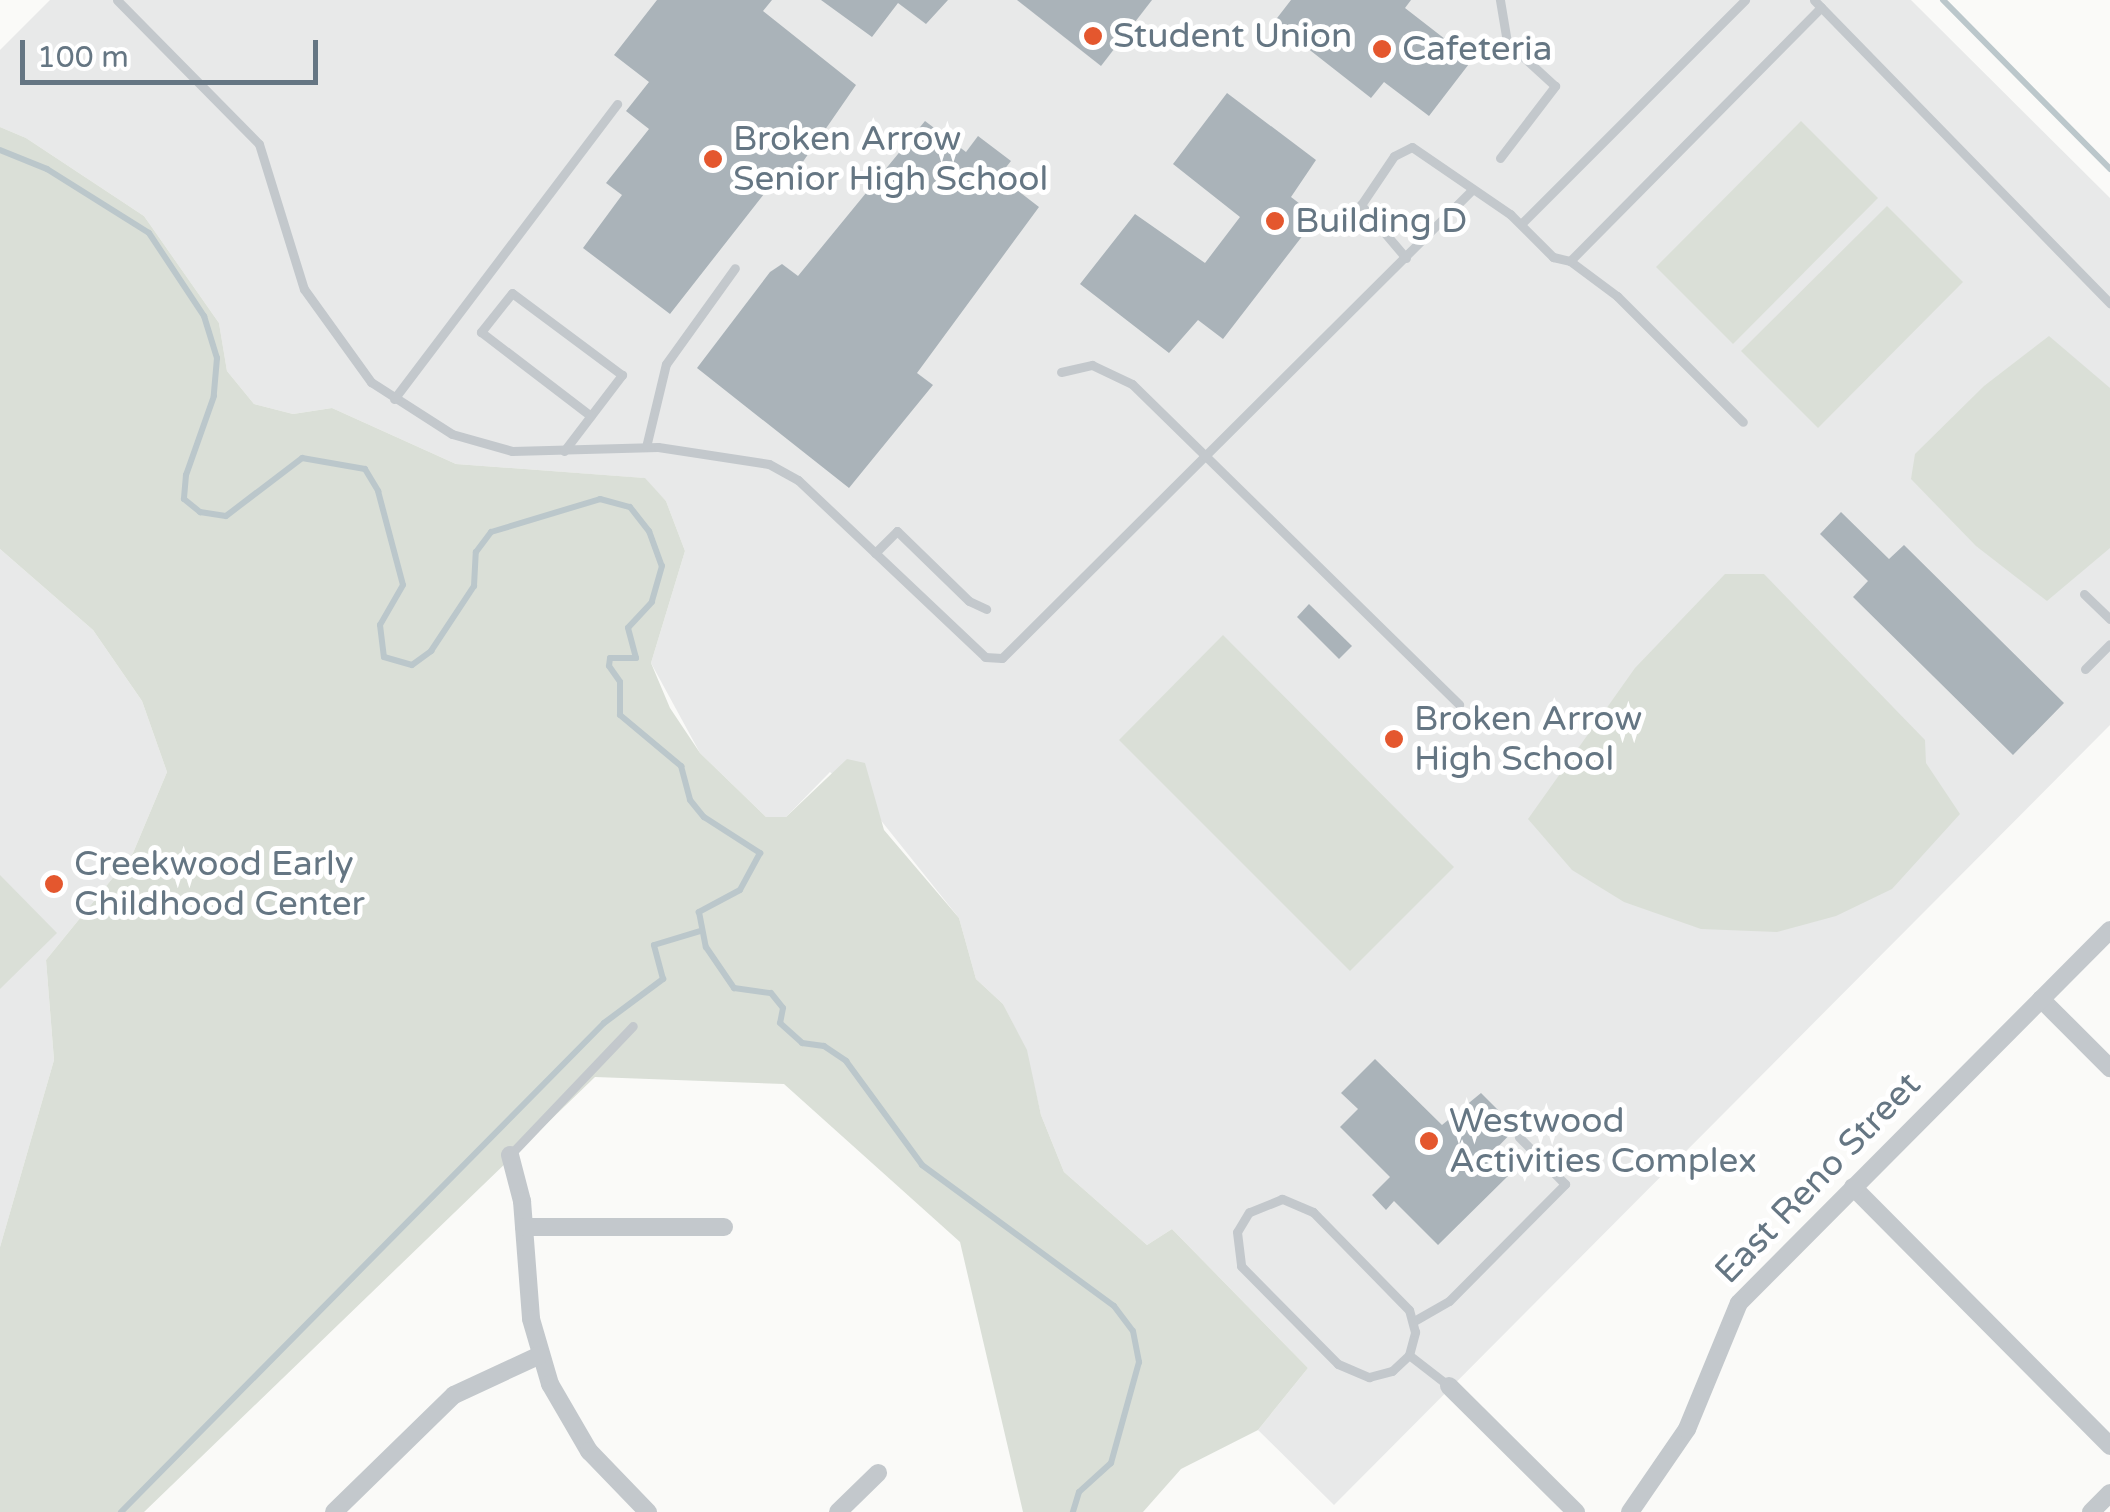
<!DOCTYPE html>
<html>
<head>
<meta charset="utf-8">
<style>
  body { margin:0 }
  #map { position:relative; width:2110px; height:1512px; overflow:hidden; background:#fafaf8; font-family:"Varela Round",sans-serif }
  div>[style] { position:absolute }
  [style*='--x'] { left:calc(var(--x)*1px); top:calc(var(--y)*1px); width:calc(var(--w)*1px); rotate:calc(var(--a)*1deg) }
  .built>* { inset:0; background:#e8e9e9 }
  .green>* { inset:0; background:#dadfd7 }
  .stream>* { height:6px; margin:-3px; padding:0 3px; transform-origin:3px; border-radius:3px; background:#bbc7cb }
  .building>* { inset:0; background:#aab3b9 }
  .service>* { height:9px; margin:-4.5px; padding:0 4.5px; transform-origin:4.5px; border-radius:4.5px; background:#c3c8cc }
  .minor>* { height:18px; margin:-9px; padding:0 9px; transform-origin:9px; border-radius:9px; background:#c3c8cc }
  .dots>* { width:28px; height:28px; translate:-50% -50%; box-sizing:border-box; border:5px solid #fff; border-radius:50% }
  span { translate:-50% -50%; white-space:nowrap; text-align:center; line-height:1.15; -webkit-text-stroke:10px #fff; paint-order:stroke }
  .poi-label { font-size:35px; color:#657683 }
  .left { translate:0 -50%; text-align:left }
  .street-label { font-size:35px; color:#657683 }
  .scale { position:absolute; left:20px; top:40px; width:298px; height:45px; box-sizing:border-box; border:5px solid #657683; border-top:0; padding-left:12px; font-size:30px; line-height:35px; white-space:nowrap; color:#657683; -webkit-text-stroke:8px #fff; paint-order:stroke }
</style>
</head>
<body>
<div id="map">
  <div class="built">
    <i style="clip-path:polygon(50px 0,1911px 0,2110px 198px,2110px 725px,1334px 1505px,1258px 1430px,1308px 1368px,1172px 1229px,1147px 1245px,1064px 1172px,1041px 1115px,1026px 1050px,1003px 1004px,976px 979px,959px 918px,879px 818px,830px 772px,786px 817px,766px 817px,700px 753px,651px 663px,685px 551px,666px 501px,644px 478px,456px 464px,332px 408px,293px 414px,254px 404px,227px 371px,219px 323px,144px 216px,26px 138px,0 127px,0 50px)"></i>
    <i style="clip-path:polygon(0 549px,93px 630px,142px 701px,167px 772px,133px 853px,46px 960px,54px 1060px,0 1247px)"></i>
  </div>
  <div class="green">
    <i style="clip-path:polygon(1801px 121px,1878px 198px,1733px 344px,1656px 267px)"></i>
    <i style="clip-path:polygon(0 127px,26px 138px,144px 216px,219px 323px,227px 371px,254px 404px,293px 414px,332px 408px,456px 464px,645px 478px,666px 501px,685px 551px,651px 663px,670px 708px,700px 753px,766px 817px,786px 817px,847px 759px,865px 763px,884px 830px,959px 918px,976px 979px,1003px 1004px,1027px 1050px,1041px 1115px,1064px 1172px,1147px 1245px,1172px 1229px,1308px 1368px,1258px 1430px,1181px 1469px,1143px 1512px,1023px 1512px,960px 1242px,784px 1084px,595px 1077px,144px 1512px,0 1512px,0 1247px,54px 1060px,46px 960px,133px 853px,167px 772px,142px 701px,93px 630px,0 549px)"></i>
    <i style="clip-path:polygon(1887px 206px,1963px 282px,1818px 428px,1741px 351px)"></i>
    <i style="clip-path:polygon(2049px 336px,2110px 388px,2110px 548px,2047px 601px,1976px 546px,1911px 479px,1915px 454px,1984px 386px)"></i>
    <i style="clip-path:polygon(1725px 574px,1764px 574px,1925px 740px,1926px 763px,1960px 814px,1892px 889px,1836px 916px,1777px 932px,1701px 929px,1624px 902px,1572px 870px,1528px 819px,1635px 668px)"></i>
    <i style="clip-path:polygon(1223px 635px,1454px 867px,1350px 971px,1119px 740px)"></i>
    <i style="clip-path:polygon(0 875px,57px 933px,0 989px)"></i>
  </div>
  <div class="stream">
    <i style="--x:1943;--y:0;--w:238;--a:45.3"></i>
    <i style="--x:0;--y:150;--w:51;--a:22"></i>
    <i style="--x:47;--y:169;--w:120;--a:32.1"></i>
    <i style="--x:149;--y:233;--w:100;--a:56.5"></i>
    <i style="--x:204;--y:316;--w:44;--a:72.8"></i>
    <i style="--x:217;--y:358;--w:38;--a:95"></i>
    <i style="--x:214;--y:396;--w:84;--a:109.5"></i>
    <i style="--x:186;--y:475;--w:24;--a:95"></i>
    <i style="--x:184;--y:499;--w:21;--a:39"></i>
    <i style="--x:200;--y:512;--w:26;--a:9"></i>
    <i style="--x:226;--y:516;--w:96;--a:-37.3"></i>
    <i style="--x:302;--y:458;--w:64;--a:9.9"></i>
    <i style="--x:365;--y:469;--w:26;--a:59"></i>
    <i style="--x:378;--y:491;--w:97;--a:75.1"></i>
    <i style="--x:403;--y:585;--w:46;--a:119.9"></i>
    <i style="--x:380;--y:625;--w:32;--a:83"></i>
    <i style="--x:384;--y:657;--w:29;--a:16"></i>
    <i style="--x:412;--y:665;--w:24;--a:-36"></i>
    <i style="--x:431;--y:651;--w:78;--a:-56.5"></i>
    <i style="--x:474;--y:586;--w:34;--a:-87"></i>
    <i style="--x:476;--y:552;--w:25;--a:-53"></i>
    <i style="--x:491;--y:532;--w:114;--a:-16.8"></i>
    <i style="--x:600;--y:499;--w:31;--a:15"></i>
    <i style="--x:630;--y:507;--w:31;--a:52"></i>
    <i style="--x:649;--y:531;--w:37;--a:70"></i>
    <i style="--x:662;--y:566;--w:37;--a:106"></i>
    <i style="--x:652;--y:602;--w:35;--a:133"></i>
    <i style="--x:628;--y:628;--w:31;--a:75"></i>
    <i style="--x:636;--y:658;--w:26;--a:180"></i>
    <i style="--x:610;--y:658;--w:8;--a:97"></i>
    <i style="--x:609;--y:666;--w:19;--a:55"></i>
    <i style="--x:620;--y:682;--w:33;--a:90"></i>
    <i style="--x:620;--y:715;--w:80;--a:39.9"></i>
    <i style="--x:681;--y:766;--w:35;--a:75"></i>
    <i style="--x:690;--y:800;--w:22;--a:51"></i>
    <i style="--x:704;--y:817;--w:67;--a:32.7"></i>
    <i style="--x:760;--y:853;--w:42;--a:118.4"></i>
    <i style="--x:740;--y:890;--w:47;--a:151.8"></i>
    <i style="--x:699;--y:912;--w:36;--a:79"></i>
    <i style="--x:706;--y:947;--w:50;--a:55.7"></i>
    <i style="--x:734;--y:988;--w:37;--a:8"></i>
    <i style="--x:771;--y:993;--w:19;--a:51"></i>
    <i style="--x:783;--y:1008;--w:15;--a:101"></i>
    <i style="--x:780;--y:1023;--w:30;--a:42"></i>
    <i style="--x:802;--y:1043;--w:22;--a:8"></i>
    <i style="--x:824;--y:1046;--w:27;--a:34"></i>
    <i style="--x:846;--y:1061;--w:129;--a:53.8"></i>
    <i style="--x:922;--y:1165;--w:238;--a:36.3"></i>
    <i style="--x:1114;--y:1306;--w:31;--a:53"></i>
    <i style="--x:1133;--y:1331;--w:32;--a:79"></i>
    <i style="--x:1139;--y:1362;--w:105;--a:105.5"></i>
    <i style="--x:1111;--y:1463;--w:43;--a:137.8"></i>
    <i style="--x:1079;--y:1492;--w:21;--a:107"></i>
    <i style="--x:121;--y:1512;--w:687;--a:-45.35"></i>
    <i style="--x:604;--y:1023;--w:74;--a:-36.7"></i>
    <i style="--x:663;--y:979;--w:35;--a:-105"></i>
    <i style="--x:654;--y:945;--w:48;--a:-16.9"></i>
  </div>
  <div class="building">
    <i style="clip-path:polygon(657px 0,772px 0,763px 11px,856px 85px,782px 192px,771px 185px,670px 314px,583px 248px,622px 195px,606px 183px,649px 129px,626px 111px,649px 82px,614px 55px)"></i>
    <i style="clip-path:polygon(821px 0,948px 0,926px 24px,898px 3px,872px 37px)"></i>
    <i style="clip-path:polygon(1017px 0,1152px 0,1101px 66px)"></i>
    <i style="clip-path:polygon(1291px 0,1411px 0,1405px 8px,1472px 60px,1429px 116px,1384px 82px,1371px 98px,1274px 22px)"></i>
    <i style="clip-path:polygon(1227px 93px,1316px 160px,1291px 197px,1317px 217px,1223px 339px,1198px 320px,1169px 353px,1080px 284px,1135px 214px,1205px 263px,1240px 217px,1173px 164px)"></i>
    <i style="clip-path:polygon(925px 121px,966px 152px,978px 136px,1011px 161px,999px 176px,1039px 207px,917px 373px,933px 385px,849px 488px,697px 368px,770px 272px,782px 264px,798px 276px)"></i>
    <i style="clip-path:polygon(1841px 512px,1889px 559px,1904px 545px,2064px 703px,2013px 755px,1853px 597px,1868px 581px,1820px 534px)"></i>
    <i style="clip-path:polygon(1309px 604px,1352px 646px,1339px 659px,1297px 617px)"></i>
    <i style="clip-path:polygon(1375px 1059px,1442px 1125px,1481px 1093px,1516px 1128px,1492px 1153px,1511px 1173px,1438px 1245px,1394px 1201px,1386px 1210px,1372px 1195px,1390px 1177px,1340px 1127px,1358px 1109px,1341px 1093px)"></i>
  </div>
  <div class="service">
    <i style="--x:117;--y:0;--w:202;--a:45.4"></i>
    <i style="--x:259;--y:144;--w:152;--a:72.8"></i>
    <i style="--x:304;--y:289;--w:115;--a:54.2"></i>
    <i style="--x:371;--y:382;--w:96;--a:32.7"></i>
    <i style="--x:452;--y:434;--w:62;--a:15.8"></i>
    <i style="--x:512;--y:451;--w:146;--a:-1.6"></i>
    <i style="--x:658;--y:447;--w:112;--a:8.7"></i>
    <i style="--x:769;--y:464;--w:33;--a:29"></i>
    <i style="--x:798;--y:480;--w:257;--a:43.4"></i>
    <i style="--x:985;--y:657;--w:17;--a:3"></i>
    <i style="--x:1002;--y:658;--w:663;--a:-44.88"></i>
    <i style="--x:1814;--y:0;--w:424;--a:45.7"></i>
    <i style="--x:1500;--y:158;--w:91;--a:-52.6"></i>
    <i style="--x:1555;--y:86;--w:65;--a:-137.5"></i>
    <i style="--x:1507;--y:42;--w:43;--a:-99.5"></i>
    <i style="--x:1521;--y:224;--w:317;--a:-45"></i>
    <i style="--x:1406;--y:258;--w:70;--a:-130.3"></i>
    <i style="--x:1361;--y:205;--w:59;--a:-56"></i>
    <i style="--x:1394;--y:156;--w:20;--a:-27"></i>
    <i style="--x:1412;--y:147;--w:119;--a:34.4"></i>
    <i style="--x:1510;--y:214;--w:61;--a:45"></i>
    <i style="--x:1553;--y:257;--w:17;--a:13"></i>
    <i style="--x:1570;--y:261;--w:59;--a:36.7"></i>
    <i style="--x:1617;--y:296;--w:178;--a:45"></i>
    <i style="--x:1570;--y:261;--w:357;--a:-45.3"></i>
    <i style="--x:1061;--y:372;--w:32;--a:-13"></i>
    <i style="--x:1092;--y:365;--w:44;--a:25.4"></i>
    <i style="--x:1132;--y:384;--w:458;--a:44.4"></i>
    <i style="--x:394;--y:399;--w:370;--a:-52.9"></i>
    <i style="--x:646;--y:447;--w:85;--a:-76.5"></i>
    <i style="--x:666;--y:364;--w:118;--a:-54.3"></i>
    <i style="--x:564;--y:451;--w:96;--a:-52.7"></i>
    <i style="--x:622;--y:375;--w:137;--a:-143.3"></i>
    <i style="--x:512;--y:293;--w:50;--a:128.5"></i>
    <i style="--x:481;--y:332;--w:138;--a:37.4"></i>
    <i style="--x:875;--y:553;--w:31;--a:-45"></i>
    <i style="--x:897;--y:531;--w:100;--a:44.2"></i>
    <i style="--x:969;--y:601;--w:19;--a:25"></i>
    <i style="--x:2084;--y:594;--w:36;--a:44"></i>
    <i style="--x:2085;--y:669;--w:35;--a:-45"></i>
    <i style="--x:510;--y:1155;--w:178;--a:-46.4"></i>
    <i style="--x:1414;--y:1321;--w:40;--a:-29.7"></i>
    <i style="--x:1449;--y:1301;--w:165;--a:-45.2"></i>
    <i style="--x:1565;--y:1184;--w:66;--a:-134.4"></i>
    <i style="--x:1409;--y:1355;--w:24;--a:-75"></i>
    <i style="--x:1415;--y:1332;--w:23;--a:-105"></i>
    <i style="--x:1409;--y:1310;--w:137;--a:-134.4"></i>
    <i style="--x:1313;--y:1212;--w:34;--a:-157"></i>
    <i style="--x:1282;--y:1199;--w:35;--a:158"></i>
    <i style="--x:1249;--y:1212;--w:23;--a:121"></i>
    <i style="--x:1237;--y:1232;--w:34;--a:83"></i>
    <i style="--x:1241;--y:1266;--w:138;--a:45.3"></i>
    <i style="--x:1338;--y:1364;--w:34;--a:23"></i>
    <i style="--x:1369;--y:1377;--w:24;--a:-15"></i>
    <i style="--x:1392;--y:1371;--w:23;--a:-43"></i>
    <i style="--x:1409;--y:1355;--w:51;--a:37.8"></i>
  </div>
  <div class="minor">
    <i style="--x:2041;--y:999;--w:98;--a:45"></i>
    <i style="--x:510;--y:1155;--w:48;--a:75.4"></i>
    <i style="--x:522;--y:1201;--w:118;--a:85.6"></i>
    <i style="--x:531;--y:1319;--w:68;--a:73.7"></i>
    <i style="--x:550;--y:1384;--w:78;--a:59.8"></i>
    <i style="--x:589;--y:1451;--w:85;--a:46"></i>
    <i style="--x:1853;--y:1187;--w:365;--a:45.2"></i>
    <i style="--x:524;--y:1227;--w:200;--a:0"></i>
    <i style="--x:1449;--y:1386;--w:179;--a:44.8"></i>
    <i style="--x:334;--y:1512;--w:168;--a:-44.3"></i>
    <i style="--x:454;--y:1395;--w:95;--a:-24.9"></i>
    <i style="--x:838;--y:1512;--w:56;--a:-44.3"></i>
    <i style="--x:1630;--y:1512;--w:101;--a:-55.5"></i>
    <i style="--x:1687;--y:1429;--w:136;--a:-67.6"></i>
    <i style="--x:1739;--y:1303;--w:526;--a:-45.15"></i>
    <i style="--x:2091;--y:1512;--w:27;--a:-45"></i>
  </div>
  <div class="dots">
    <i style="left:1093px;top:36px;background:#e4572e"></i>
    <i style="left:1382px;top:49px;background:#e4572e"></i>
    <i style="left:713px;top:159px;background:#e4572e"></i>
    <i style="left:1275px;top:221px;background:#e4572e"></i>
    <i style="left:1394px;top:739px;background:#e4572e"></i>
    <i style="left:54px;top:884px;background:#e4572e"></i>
    <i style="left:1429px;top:1141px;background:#e4572e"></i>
  </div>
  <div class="poi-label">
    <span class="left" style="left:1113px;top:36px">Student Union</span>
    <span class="left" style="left:1402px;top:49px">Cafeteria</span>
    <span class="left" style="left:733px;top:159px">Broken Arrow<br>Senior High School</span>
    <span class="left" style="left:1295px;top:221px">Building D</span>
    <span class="left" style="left:1414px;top:739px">Broken Arrow<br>High School</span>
    <span class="left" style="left:74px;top:884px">Creekwood Early<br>Childhood Center</span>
    <span class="left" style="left:1449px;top:1141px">Westwood<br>Activities Complex</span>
  </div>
  <div class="street-label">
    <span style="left:1818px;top:1178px;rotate:-46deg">East Reno Street</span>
  </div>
  <div class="scale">100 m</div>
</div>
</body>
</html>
